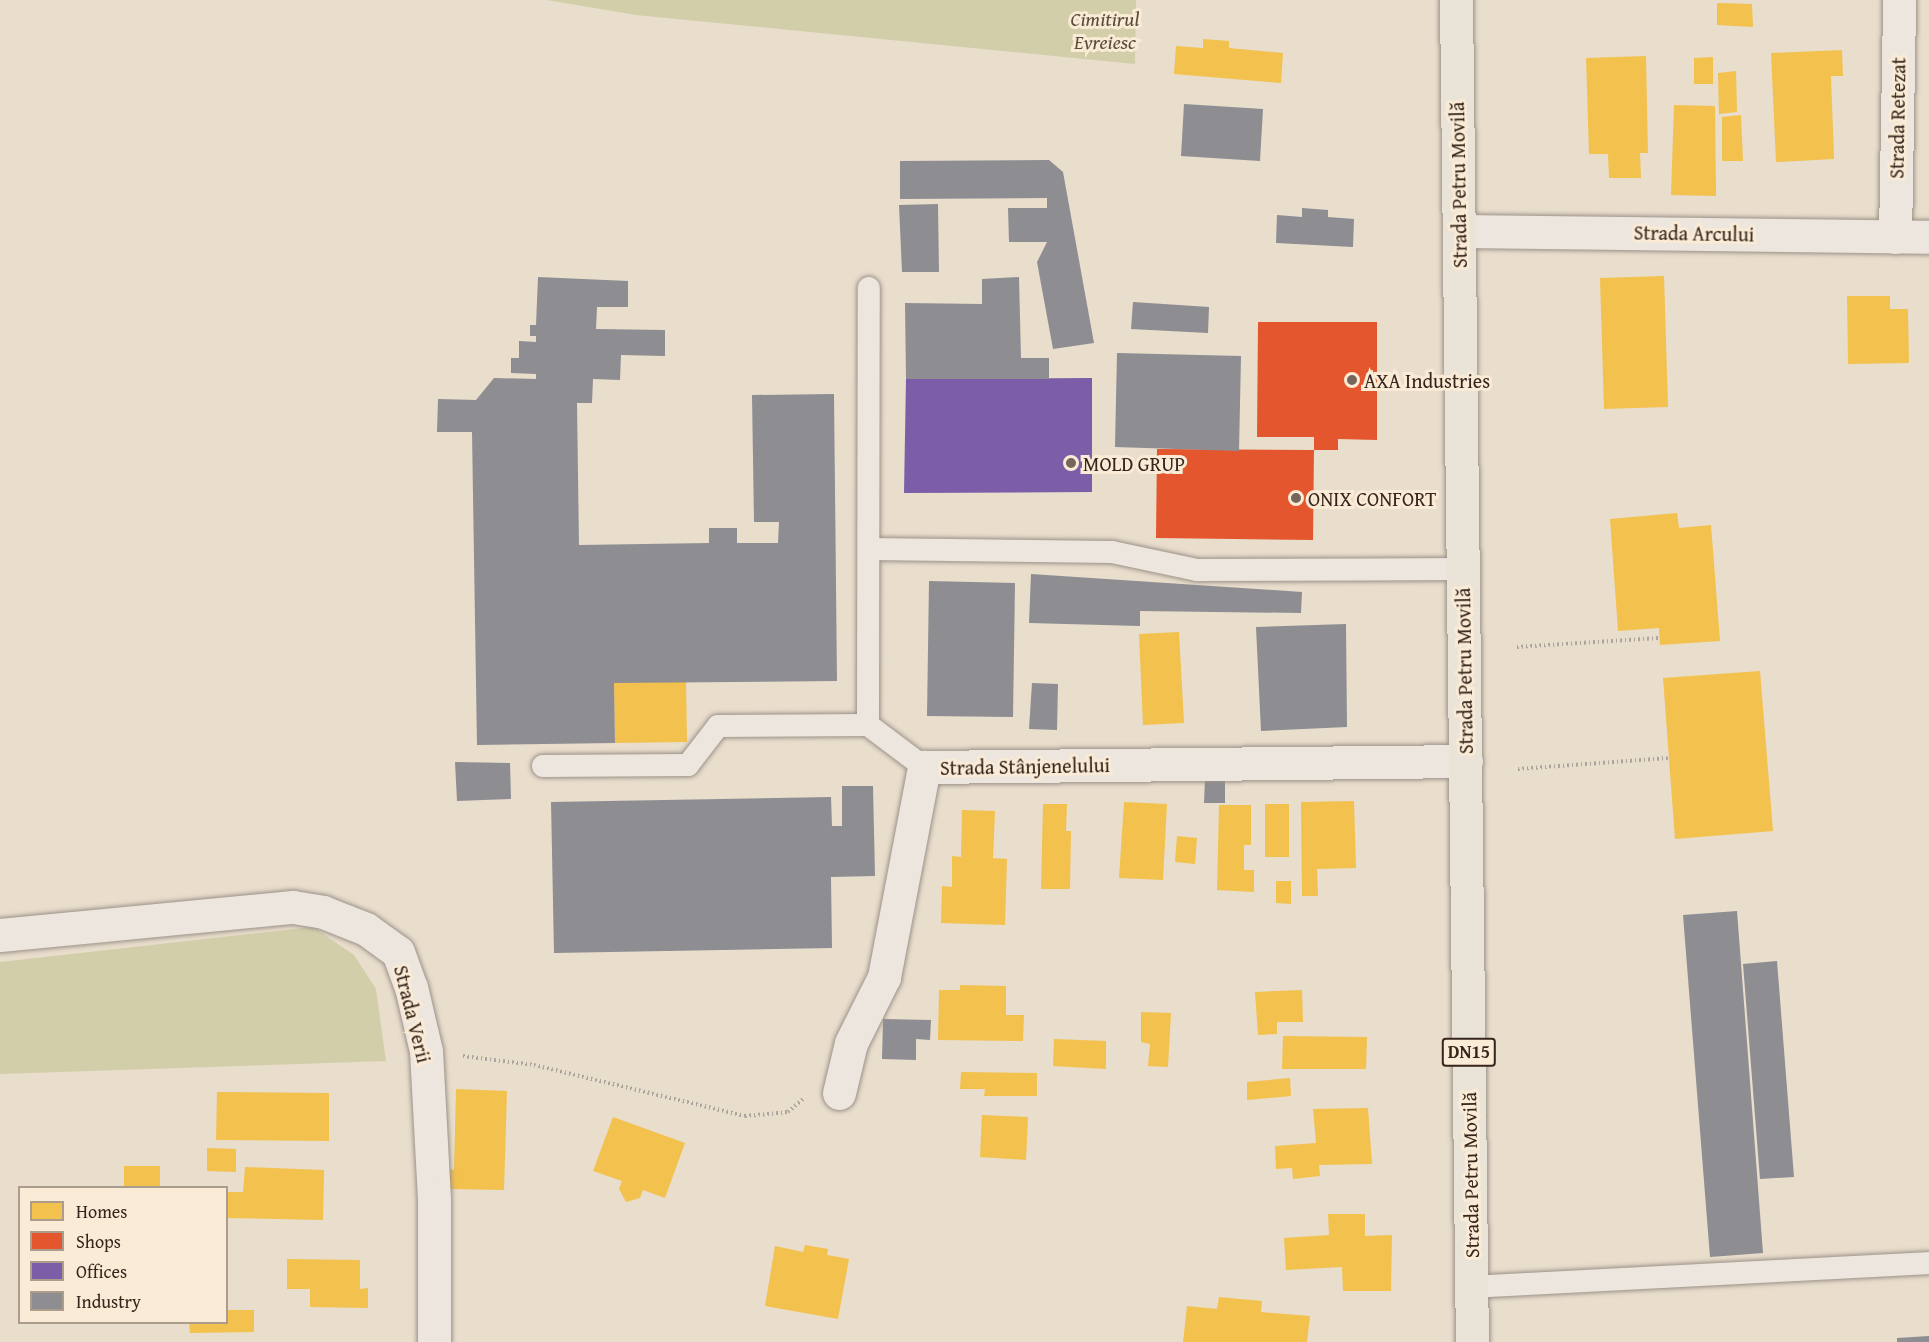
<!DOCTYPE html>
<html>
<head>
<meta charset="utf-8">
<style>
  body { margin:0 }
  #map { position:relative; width:1929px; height:1342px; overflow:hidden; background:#e9ddcc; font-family:"Gentium Book Plus",serif }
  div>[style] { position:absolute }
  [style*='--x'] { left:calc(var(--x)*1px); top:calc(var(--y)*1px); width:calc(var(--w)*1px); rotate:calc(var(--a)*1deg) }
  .green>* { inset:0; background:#d3ceaa }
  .homes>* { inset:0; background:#f2c14e }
  .shops>* { inset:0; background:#e4572e }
  .offices>* { inset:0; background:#7b5ea7 }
  .industry>* { inset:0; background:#8d8d92 }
  .path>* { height:4px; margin-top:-2px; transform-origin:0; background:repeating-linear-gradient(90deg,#aca59d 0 1.5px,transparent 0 4.5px) }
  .roads { filter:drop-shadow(0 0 2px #9b9288) drop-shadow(0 0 2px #9b9288) }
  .lane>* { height:22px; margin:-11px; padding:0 11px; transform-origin:11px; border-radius:11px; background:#ece6de }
  .street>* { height:33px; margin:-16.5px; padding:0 16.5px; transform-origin:16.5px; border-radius:16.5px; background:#ece6de }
  .primary>* { height:33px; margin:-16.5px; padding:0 16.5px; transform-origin:16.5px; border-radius:16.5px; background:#eae3d8 }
  .dots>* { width:16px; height:16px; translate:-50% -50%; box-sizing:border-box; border:3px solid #f9ebd5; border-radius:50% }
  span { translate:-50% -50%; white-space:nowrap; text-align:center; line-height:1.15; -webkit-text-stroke:6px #f9ebd5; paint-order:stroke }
  .shield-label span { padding:2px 4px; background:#f9ebd5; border:2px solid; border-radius:4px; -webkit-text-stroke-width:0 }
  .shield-label { font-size:18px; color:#36251c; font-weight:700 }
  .park-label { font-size:20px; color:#594c39; font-style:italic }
  .street-label { font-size:20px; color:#36251c }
  .poi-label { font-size:20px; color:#36251c }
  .left { translate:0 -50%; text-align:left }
  .legend { position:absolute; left:18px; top:1186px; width:210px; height:138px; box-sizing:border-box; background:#f9ebd5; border:2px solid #ab9c8b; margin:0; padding:8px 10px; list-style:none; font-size:18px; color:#36251c }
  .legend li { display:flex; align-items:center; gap:12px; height:30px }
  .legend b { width:30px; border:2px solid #ab9c8b }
</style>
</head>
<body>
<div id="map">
  <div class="green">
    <i style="clip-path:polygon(547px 0,1136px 0,1135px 64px,636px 15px)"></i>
    <i style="clip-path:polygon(313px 927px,354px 955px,376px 989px,386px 1061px,0 1074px,0 962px)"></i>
  </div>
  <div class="homes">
    <i style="clip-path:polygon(1717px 3px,1752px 4px,1753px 27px,1717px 25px)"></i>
    <i style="clip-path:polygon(1203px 39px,1229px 41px,1229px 48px,1283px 53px,1281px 83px,1174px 74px,1176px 46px,1203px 48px)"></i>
    <i style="clip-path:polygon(1842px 50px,1843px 76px,1831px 76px,1834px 159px,1776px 162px,1771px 53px)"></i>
    <i style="clip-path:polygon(1646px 56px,1648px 153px,1640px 153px,1641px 178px,1609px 178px,1608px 154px,1589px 154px,1586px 58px)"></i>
    <i style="clip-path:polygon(1713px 57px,1713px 84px,1694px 84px,1694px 58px)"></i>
    <i style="clip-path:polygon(1736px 71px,1737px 112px,1719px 114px,1718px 73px)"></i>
    <i style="clip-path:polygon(1674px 105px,1715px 106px,1716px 196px,1671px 195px)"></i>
    <i style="clip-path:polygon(1741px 115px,1743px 161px,1722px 161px,1722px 117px)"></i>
    <i style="clip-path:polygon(1664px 276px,1668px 407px,1604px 409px,1600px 278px)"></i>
    <i style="clip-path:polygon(1847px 296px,1890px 296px,1890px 309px,1908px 309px,1909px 363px,1848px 364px)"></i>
    <i style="clip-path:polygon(1677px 513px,1679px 528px,1711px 525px,1720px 641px,1660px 645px,1659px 628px,1618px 631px,1610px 519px)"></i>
    <i style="clip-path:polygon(1179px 632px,1184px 723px,1143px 725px,1139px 634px)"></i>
    <i style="clip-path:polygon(1760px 671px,1773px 831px,1675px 839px,1663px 678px)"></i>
    <i style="clip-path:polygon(686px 681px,687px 742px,615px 743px,614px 683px)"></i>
    <i style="clip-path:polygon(1354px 801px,1356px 868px,1317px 869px,1318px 896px,1302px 896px,1301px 802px)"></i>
    <i style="clip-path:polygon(1124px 802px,1167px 804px,1163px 880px,1119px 878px)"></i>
    <i style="clip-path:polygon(1043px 804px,1067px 804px,1066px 831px,1071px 831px,1070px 889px,1041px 889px)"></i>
    <i style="clip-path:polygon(1265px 804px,1289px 804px,1289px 857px,1265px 857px)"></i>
    <i style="clip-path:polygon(1219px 805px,1251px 805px,1251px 845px,1244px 845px,1244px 870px,1254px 870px,1254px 892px,1217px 890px)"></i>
    <i style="clip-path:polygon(962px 810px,995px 811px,993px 858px,1007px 859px,1005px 925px,941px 923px,942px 886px,952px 887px,952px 856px,961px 857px)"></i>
    <i style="clip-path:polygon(1177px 836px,1197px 838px,1195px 864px,1175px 862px)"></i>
    <i style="clip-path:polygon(1276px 881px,1291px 881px,1291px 904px,1276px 903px)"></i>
    <i style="clip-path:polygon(960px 985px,1006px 986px,1006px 1015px,1024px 1015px,1023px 1041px,938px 1040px,939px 990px,960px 990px)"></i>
    <i style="clip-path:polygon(1302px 990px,1303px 1022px,1277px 1022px,1277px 1034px,1258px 1035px,1255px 992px)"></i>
    <i style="clip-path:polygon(1141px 1012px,1171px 1013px,1168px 1067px,1148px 1066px,1150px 1044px,1141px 1042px)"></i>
    <i style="clip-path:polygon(1283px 1036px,1367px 1037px,1366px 1069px,1282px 1069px)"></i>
    <i style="clip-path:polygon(1054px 1039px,1106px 1041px,1106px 1069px,1053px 1066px)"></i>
    <i style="clip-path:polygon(961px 1072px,1037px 1073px,1037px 1096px,984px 1096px,985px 1089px,960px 1089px)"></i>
    <i style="clip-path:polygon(1290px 1078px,1291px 1096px,1247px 1100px,1247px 1082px)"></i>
    <i style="clip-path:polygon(456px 1089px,507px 1091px,504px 1190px,448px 1189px,449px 1169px,454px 1170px)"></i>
    <i style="clip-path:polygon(217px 1092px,329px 1093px,329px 1141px,216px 1140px)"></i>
    <i style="clip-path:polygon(1368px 1108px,1372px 1164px,1319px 1165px,1320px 1176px,1293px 1179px,1292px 1168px,1276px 1169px,1275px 1146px,1316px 1143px,1313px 1109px)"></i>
    <i style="clip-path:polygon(982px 1115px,1028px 1117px,1026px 1160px,980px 1157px)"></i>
    <i style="clip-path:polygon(613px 1117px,685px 1143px,665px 1198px,643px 1190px,640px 1198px,626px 1202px,619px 1189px,622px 1181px,593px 1171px)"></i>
    <i style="clip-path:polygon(207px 1148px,236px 1149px,236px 1172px,207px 1171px)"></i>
    <i style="clip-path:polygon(124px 1166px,160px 1166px,160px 1188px,124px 1188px)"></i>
    <i style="clip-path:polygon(245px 1167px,324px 1170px,323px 1220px,226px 1218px,226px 1192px,243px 1192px)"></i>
    <i style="clip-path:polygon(1328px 1214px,1365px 1214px,1365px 1236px,1392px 1235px,1391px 1291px,1343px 1291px,1342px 1267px,1286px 1270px,1284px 1238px,1329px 1235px)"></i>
    <i style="clip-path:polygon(805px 1245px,828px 1249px,827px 1255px,849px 1259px,838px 1319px,765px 1306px,775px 1246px,803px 1252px)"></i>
    <i style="clip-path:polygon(287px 1259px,360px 1260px,360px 1289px,368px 1288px,368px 1308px,310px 1307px,310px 1289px,287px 1289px)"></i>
    <i style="clip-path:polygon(1219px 1297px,1262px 1301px,1261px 1312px,1310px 1316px,1307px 1342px,1183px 1342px,1187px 1306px,1217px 1309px)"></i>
    <i style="clip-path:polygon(226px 1310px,254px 1310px,254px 1332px,190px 1333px,189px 1322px,226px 1322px)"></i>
  </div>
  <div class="shops">
    <i style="clip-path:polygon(1258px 322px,1377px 322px,1377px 440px,1338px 439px,1338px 450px,1314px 450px,1314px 437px,1257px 437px)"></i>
    <i style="clip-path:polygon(1157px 449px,1314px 450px,1313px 540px,1156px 538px)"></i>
  </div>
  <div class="offices">
    <i style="clip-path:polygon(1092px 378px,1092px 492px,904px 493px,906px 379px)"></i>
  </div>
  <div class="industry">
    <i style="clip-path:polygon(1184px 104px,1263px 109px,1260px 161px,1181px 156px)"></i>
    <i style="clip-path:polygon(1049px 160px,1063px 172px,1094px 343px,1053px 349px,1037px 262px,1047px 242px,1009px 242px,1008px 208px,1047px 208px,1047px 198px,900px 199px,900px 161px)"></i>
    <i style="clip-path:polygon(938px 204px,939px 272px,902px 272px,899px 205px)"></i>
    <i style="clip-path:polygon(1302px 208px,1328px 210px,1328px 217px,1354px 219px,1353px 247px,1276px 243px,1277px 215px,1302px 217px)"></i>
    <i style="clip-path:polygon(538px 277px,628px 281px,628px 307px,597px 307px,596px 329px,665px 330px,665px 356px,621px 355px,620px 380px,593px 379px,592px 403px,577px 403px,579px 545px,709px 543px,709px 528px,737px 528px,737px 543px,778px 543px,779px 522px,754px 522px,752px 395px,834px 394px,837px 681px,614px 683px,615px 743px,477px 745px,472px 432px,437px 432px,438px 399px,476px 400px,494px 378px,536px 379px,536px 374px,511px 373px,511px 358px,519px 358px,519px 341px,536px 342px,536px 336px,530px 336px,530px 325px,536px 325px)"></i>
    <i style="clip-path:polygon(1019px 277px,1021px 358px,1049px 358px,1049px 379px,906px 379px,905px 303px,982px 304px,982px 279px)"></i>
    <i style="clip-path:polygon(1133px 302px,1209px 307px,1208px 333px,1131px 329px)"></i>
    <i style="clip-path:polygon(1117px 353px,1241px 356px,1239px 451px,1115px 447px)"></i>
    <i style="clip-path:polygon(1031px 574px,1302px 592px,1301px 613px,1140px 611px,1140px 626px,1029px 623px)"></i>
    <i style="clip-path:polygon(929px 581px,1015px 583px,1013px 717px,927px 716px)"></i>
    <i style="clip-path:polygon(1346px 624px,1347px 727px,1261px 731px,1256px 627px)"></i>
    <i style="clip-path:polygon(1032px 683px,1058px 684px,1057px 730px,1029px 729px)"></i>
    <i style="clip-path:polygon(455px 762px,510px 763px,511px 799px,457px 801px)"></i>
    <i style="clip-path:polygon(1205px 779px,1225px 779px,1225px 803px,1204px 803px)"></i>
    <i style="clip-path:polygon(842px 786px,873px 786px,875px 876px,831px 877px,832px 948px,554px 953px,551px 802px,831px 797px,832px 826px,842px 826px)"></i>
    <i style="clip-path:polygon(1737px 911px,1763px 1253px,1710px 1257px,1683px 915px)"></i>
    <i style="clip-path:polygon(1777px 961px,1794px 1177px,1760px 1179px,1743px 964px)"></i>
    <i style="clip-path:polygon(883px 1019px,931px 1020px,930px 1040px,916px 1039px,916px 1060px,882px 1059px)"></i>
    <i style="clip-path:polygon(1929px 1336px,1929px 1342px,1897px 1342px,1897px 1338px)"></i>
  </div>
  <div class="path">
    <i style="--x:1517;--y:647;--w:142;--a:-3.6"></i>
    <i style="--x:1518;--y:769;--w:151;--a:-4.2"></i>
    <i style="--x:463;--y:1056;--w:72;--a:7.2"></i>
    <i style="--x:534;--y:1065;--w:217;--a:13.6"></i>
    <i style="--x:745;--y:1116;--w:43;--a:-5.3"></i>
    <i style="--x:788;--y:1112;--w:20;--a:-41"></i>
  </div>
  <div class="roads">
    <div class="lane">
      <i style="--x:869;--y:549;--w:243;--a:0.7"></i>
      <i style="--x:1112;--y:552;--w:87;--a:12"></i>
      <i style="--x:1197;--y:570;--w:265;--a:-0.2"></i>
      <i style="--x:868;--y:725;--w:70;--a:36.9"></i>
      <i style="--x:543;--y:766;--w:145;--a:-0.4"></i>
      <i style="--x:688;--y:765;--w:49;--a:-52.4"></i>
      <i style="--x:718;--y:726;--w:150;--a:-0.4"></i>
      <i style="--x:868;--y:725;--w:437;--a:-89.9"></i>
      <i style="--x:1471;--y:1287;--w:459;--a:-3"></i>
    </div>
    <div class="street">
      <i style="--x:1459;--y:231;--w:470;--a:0.7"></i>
      <i style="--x:1895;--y:237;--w:237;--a:-89"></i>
      <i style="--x:0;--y:935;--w:294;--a:-5.5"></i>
      <i style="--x:293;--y:907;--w:30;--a:9"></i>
      <i style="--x:323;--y:912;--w:46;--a:21.6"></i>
      <i style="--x:366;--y:929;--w:39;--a:36"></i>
      <i style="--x:398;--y:952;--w:37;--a:70"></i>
      <i style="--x:411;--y:987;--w:66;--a:76.8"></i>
      <i style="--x:426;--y:1051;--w:148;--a:86.9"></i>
      <i style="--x:434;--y:1199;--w:143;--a:90"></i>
      <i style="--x:839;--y:1093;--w:51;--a:-76.5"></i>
      <i style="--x:851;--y:1043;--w:74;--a:-63.4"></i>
      <i style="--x:884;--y:977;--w:214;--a:-79.2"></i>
      <i style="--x:924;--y:767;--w:542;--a:-0.63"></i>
    </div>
    <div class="primary">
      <i style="--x:1456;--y:0;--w:1342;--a:89.32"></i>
    </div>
  </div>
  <div class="dots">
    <i style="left:1352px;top:380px;background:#75655a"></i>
    <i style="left:1071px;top:463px;background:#75655a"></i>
    <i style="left:1296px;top:498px;background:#75655a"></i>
  </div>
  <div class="shield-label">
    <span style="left:1469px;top:1052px">DN15</span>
  </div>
  <div class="park-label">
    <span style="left:1105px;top:30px">Cimitirul<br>Evreiesc</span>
  </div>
  <div class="street-label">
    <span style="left:1897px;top:118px;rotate:-89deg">Strada Retezat</span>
    <span style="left:1458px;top:185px;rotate:-91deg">Strada Petru Movilă</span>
    <span style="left:1694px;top:233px;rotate:1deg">Strada Arcului</span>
    <span style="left:1464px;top:671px;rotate:-91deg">Strada Petru Movilă</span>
    <span style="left:1025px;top:766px;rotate:-1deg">Strada Stânjenelului</span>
    <span style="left:413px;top:1014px;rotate:76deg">Strada Verii</span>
    <span style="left:1470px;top:1175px;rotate:-91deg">Strada Petru Movilă</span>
  </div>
  <div class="poi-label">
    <span class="left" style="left:1364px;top:380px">AXA Industries</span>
    <span class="left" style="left:1083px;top:463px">MOLD GRUP</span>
    <span class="left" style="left:1308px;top:498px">ONIX CONFORT</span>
  </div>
  <ul class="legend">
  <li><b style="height:16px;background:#f2c14e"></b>Homes</li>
  <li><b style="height:16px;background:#e4572e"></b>Shops</li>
  <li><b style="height:16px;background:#7b5ea7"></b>Offices</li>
  <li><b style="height:16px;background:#8d8d92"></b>Industry</li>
  </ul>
</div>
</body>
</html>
